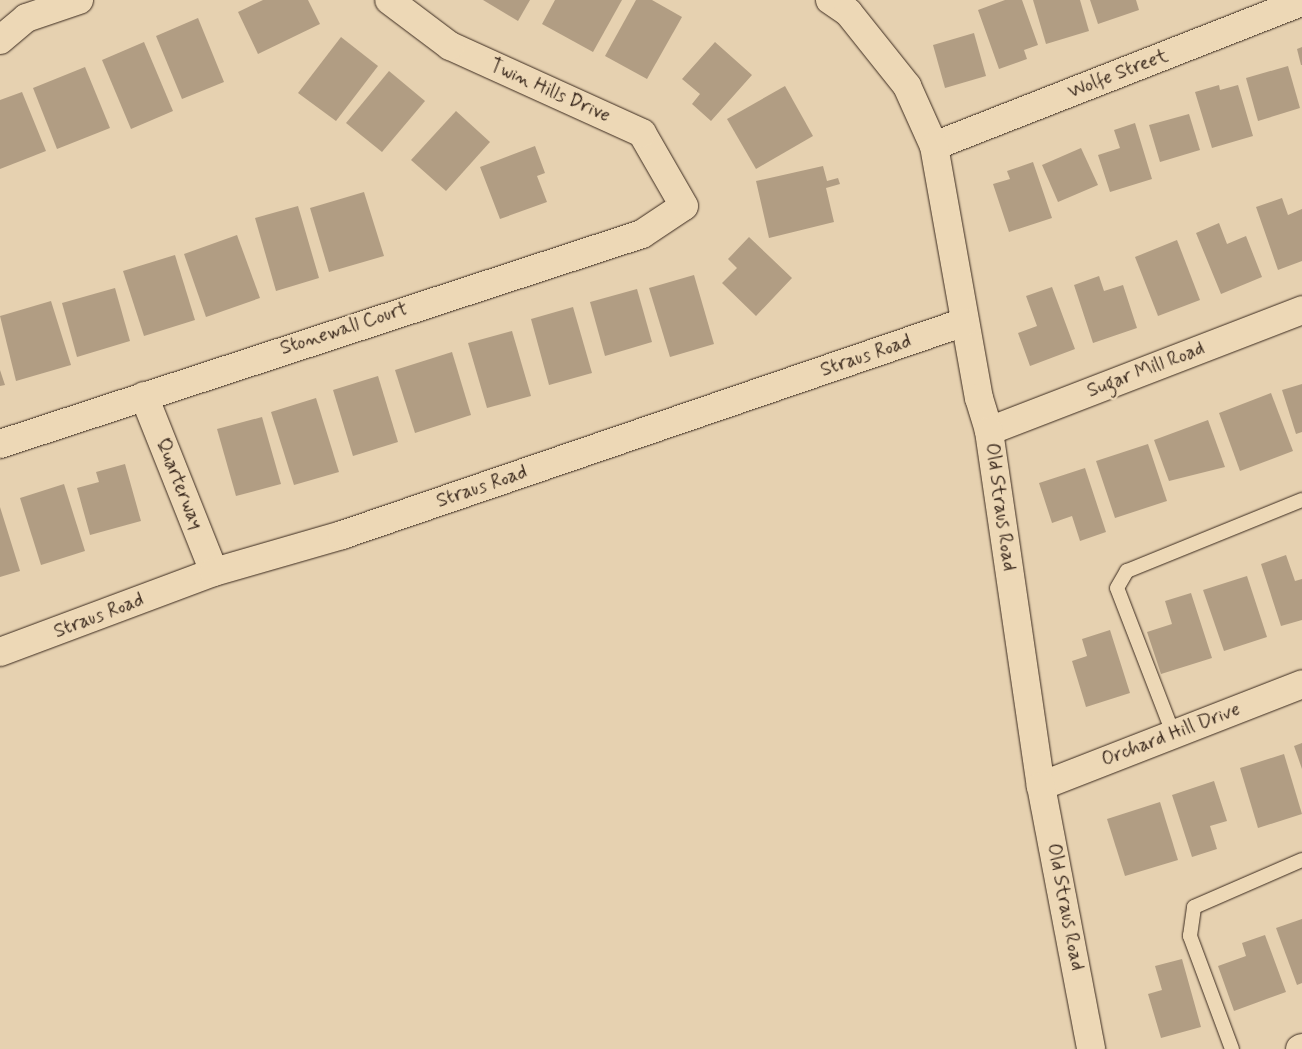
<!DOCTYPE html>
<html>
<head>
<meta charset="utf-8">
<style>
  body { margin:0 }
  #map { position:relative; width:1302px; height:1049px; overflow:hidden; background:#e6d1b0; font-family:Mynerve,sans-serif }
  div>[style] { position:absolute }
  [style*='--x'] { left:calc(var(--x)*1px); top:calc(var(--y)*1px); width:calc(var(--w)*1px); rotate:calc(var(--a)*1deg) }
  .building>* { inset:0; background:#b19d83 }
  .roads { filter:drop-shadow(0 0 1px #3b2a1e) drop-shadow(0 0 1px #3b2a1e) }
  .service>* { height:14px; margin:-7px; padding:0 7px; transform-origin:7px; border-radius:7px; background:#edd8b6 }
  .minor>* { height:28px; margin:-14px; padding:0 14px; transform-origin:14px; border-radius:14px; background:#edd8b6 }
  .tertiary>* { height:28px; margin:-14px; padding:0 14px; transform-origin:14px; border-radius:14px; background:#edd8b6 }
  span { translate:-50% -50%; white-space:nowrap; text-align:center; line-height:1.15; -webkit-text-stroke:5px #edd8b6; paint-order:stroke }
  .street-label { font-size:19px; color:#3b2a1e }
</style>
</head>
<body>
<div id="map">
  <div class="building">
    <i style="clip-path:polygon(263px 0,308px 0,320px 24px,258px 54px,238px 12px)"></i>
    <i style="clip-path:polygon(483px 0,530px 0,518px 21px)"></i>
    <i style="clip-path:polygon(555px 0,622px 0,593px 52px,542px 24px)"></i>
    <i style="clip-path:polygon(636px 0,652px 0,682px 17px,647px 79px,605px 56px)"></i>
    <i style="clip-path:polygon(1005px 0,1022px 0,1038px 45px,1024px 50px,1027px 59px,999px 69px,978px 10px)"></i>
    <i style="clip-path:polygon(1033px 0,1080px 0,1089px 31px,1046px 44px)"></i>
    <i style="clip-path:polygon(1090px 0,1136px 0,1139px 10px,1098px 24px)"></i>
    <i style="clip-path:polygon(198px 18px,224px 82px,182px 99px,156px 36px)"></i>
    <i style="clip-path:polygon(974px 33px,986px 76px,945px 88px,933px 45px)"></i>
    <i style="clip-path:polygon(341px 37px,378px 66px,336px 121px,298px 93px)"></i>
    <i style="clip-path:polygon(144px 42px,173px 111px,131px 129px,102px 60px)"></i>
    <i style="clip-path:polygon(715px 42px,752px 75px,711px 121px,692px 104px,700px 94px,682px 79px)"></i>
    <i style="clip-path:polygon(1302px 47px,1302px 65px,1301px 65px,1297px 49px)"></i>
    <i style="clip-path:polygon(1288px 66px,1300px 108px,1258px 121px,1246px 78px)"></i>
    <i style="clip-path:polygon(85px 67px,110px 128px,57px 149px,33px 88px)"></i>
    <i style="clip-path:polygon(389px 71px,425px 101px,382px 152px,346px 123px)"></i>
    <i style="clip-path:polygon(1219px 85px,1220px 90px,1238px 85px,1253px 136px,1212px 148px,1195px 92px)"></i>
    <i style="clip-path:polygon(785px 86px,813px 136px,756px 169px,727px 119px)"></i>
    <i style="clip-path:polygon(22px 92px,46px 151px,0 169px,0 100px)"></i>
    <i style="clip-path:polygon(456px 111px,490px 142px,446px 191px,411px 160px)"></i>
    <i style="clip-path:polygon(1189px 114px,1200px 150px,1160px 162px,1149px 125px)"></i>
    <i style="clip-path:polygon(1135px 123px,1152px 179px,1110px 192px,1098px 155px,1120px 148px,1114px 130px)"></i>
    <i style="clip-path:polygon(535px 146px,545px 173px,537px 176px,547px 202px,500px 219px,480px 167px)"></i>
    <i style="clip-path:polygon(1081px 148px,1098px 185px,1058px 202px,1042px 165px)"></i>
    <i style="clip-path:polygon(1033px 162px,1052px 218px,1009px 232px,993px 184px,1010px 179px,1007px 171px)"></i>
    <i style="clip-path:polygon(823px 166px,827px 181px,838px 178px,840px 184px,826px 188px,834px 222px,769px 238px,756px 181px)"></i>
    <i style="clip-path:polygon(364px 192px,384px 256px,329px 272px,310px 208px)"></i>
    <i style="clip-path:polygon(1282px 198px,1288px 215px,1302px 209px,1302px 261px,1278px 270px,1256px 207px)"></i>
    <i style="clip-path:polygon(298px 206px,319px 278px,276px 291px,255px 218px)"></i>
    <i style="clip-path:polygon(1219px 223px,1227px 244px,1246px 236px,1262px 277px,1221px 294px,1196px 233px)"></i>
    <i style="clip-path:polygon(237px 235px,260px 298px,206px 317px,184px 254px)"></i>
    <i style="clip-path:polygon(749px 237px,792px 278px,756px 316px,722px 283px,737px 268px,728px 259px)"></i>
    <i style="clip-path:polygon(1177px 240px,1200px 300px,1158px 316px,1135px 257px)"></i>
    <i style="clip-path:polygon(175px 255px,195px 320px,144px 336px,123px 271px)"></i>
    <i style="clip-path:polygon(694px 275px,714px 344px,670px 357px,649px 288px)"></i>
    <i style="clip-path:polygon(1099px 276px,1104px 291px,1123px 285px,1137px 328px,1093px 343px,1074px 285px)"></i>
    <i style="clip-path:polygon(1052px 287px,1075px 349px,1030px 366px,1018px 333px,1037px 326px,1026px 296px)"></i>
    <i style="clip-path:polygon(115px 288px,130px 341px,77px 357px,62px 303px)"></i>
    <i style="clip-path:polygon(637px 289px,652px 342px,605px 356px,590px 302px)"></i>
    <i style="clip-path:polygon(51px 301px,71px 365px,16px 381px,0 316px)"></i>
    <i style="clip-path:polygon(573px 307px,592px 373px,549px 385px,531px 319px)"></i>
    <i style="clip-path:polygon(512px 331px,531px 396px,487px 408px,468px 343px)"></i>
    <i style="clip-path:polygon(452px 352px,471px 415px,415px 433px,395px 370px)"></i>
    <i style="clip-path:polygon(0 370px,5px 385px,0 386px)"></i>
    <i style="clip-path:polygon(378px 376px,398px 442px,353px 456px,333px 390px)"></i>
    <i style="clip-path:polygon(1302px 384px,1302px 432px,1296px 434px,1282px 390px)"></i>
    <i style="clip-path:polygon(1271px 393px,1293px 451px,1240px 471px,1219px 413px)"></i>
    <i style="clip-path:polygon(316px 398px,339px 472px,294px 485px,271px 412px)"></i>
    <i style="clip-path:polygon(262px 417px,281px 484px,236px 496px,217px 429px)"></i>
    <i style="clip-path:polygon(1208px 420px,1225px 467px,1169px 481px,1154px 440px)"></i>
    <i style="clip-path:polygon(1148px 444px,1167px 501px,1115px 518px,1096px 461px)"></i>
    <i style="clip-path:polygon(125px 464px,141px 521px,90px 535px,77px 488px,99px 482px,96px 472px)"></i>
    <i style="clip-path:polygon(1085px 468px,1106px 532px,1080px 541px,1072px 516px,1052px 523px,1039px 483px)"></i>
    <i style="clip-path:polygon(64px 484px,85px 551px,41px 565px,20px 498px)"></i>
    <i style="clip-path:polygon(0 507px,20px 571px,0 577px)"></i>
    <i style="clip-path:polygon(1286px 555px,1295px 581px,1302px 579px,1302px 620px,1281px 626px,1261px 564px)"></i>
    <i style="clip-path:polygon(1247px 576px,1267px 637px,1224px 651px,1203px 590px)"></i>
    <i style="clip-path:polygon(1191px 593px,1212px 658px,1161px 674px,1147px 632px,1172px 624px,1165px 601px)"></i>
    <i style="clip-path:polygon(1110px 630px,1130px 693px,1086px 707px,1072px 661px,1087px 656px,1082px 639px)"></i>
    <i style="clip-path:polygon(1302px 743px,1302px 769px,1294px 746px)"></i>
    <i style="clip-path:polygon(1284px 754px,1302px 814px,1258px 828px,1240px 768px)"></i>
    <i style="clip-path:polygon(1214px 781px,1227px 821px,1210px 826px,1217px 849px,1192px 857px,1172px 795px)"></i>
    <i style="clip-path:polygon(1160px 802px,1178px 860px,1125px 876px,1107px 819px)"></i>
    <i style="clip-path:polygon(1302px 919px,1302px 983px,1297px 985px,1276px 928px)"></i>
    <i style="clip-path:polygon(1265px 935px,1286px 992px,1234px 1011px,1218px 966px,1246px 956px,1242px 943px)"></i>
    <i style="clip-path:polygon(1182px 959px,1201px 1027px,1161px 1038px,1148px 994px,1162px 990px,1155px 966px)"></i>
  </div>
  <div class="roads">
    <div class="service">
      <i style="--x:1173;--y:733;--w:155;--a:-111.1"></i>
      <i style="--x:1117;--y:588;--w:20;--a:-60"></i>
      <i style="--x:1127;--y:571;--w:189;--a:-22.1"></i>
      <i style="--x:1232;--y:1049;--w:121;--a:-110.4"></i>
      <i style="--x:1190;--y:936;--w:29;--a:-82"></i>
      <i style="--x:1194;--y:907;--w:118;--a:-23.5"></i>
    </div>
    <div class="minor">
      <i style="--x:0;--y:40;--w:34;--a:-40"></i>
      <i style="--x:26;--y:18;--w:56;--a:-18.8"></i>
      <i style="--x:934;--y:146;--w:395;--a:-21.4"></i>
      <i style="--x:144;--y:396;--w:189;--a:68.3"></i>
      <i style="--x:989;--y:431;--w:336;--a:-21.1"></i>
      <i style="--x:0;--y:444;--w:675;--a:-18.11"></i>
      <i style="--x:642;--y:234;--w:50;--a:-33.7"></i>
      <i style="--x:684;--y:206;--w:84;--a:-119.9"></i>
      <i style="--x:642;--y:133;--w:211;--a:-155.6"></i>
      <i style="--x:450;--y:46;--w:76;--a:-143"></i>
      <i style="--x:1041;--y:786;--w:280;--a:-21.3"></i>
      <i style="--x:1300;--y:1049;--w:2;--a:-27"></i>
    </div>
    <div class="tertiary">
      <i style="--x:830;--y:0;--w:22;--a:34"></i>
      <i style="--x:848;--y:12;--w:95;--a:51.4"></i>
      <i style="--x:907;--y:86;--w:66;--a:65.8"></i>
      <i style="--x:934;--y:146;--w:256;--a:79.9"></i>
      <i style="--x:979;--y:398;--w:34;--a:73"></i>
      <i style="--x:989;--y:431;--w:359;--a:81.7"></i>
      <i style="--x:1041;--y:786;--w:268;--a:79.2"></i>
      <i style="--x:0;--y:652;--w:228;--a:-20.5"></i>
      <i style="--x:214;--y:572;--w:133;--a:-16.1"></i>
      <i style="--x:342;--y:535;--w:658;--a:-18.88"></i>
    </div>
  </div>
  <div class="street-label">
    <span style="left:1118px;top:74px;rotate:-21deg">Wolfe Street</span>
    <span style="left:550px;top:91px;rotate:24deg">Twin Hills Drive</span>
    <span style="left:344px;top:329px;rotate:-18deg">Stonewall Court</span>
    <span style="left:866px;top:356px;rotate:-19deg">Straus Road</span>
    <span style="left:1146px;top:370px;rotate:-21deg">Sugar Mill Road</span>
    <span style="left:179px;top:484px;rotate:68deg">Quarterway</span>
    <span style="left:482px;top:487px;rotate:-19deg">Straus Road</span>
    <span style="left:1000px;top:507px;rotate:82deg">Old Straus Road</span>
    <span style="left:99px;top:616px;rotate:-21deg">Straus Road</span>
    <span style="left:1171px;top:735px;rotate:-21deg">Orchard Hill Drive</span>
    <span style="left:1065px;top:907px;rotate:79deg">Old Straus Road</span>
  </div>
</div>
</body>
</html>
